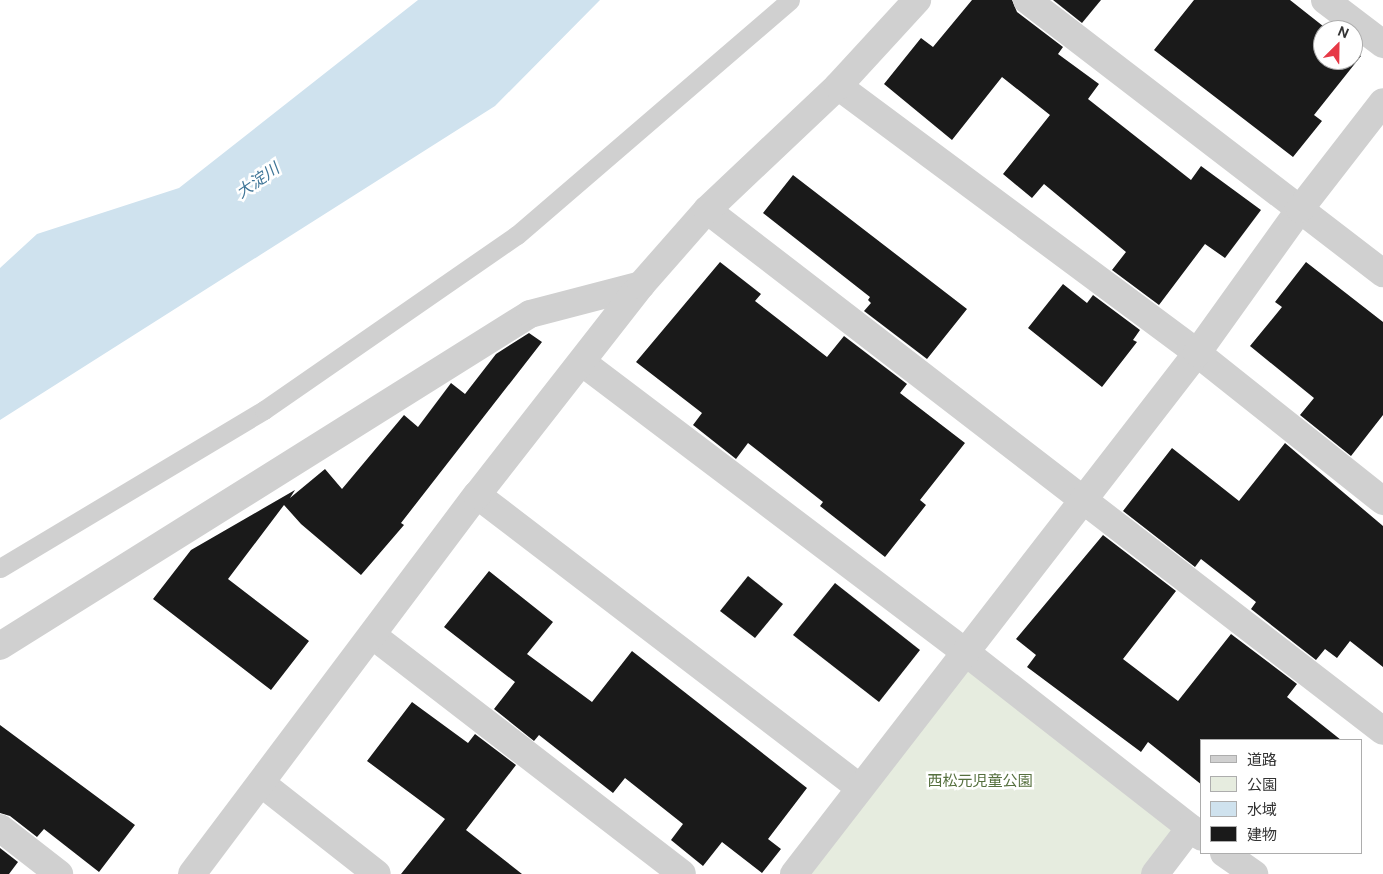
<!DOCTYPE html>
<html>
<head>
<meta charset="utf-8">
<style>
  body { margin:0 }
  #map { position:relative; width:1383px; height:874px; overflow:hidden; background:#fff; font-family:"DM Sans","Noto Sans JP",sans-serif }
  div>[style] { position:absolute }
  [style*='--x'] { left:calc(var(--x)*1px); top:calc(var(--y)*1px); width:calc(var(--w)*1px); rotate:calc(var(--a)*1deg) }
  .green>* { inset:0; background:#e6ecdf }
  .water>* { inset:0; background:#cfe2ee }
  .building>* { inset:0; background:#1a1a1a }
  .service>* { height:19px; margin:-9.5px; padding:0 9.5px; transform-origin:9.5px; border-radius:9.5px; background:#d0d0d0 }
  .minor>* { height:28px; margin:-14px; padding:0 14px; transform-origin:14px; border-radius:14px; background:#d0d0d0 }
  span { translate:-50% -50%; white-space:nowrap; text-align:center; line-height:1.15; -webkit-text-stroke:5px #fff; paint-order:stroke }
  .park-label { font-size:15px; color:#56703f }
  .water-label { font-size:16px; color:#3f7597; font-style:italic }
  .legend { position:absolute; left:1200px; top:739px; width:162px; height:115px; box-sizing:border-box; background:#fff; border:1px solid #adadad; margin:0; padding:6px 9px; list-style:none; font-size:15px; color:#333 }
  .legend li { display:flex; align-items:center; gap:10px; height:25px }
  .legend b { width:25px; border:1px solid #adadad }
  .north { position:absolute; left:1313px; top:20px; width:50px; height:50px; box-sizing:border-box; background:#fff; border:1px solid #adadad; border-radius:50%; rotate:23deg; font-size:14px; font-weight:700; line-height:20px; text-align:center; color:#333 }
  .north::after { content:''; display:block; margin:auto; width:18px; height:22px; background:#e63946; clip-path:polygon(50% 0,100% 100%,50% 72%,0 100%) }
</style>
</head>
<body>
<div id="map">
  <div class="green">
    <i style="clip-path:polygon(964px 651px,1190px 828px,1155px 874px,794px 874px)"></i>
  </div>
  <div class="water">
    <i style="clip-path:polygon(418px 0,600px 0,495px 106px,0 420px,0 268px,37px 234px,179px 188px)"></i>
  </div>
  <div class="building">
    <i style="clip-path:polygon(972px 0,1012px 0,1017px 12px,1063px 47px,1058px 54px,1099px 84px,1088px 99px,1191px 180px,1201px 166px,1261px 210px,1225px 258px,1205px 244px,1159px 305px,1112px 270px,1126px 252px,1044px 184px,1032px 198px,1003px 174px,1050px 115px,1002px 77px,952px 140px,884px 84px,921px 38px,933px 47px)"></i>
    <i style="clip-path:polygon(1053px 0,1101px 0,1082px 23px)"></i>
    <i style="clip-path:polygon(1194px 0,1290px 0,1328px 30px,1323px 30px,1323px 60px,1353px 60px,1353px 50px,1361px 56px,1314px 115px,1322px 121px,1293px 157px,1154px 50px)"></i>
    <i style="clip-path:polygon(793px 175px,967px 309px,927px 359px,864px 311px,871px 303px,868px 300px,870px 297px,763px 213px)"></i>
    <i style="clip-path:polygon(720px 262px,761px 294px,755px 301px,827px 357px,844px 336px,907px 384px,900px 393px,965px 443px,920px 500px,926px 505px,885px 557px,820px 506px,823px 502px,748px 443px,736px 459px,731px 455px,693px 425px,702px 413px,636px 362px)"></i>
    <i style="clip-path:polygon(1306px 262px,1383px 322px,1383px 415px,1351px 456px,1300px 415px,1314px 398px,1250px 346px,1282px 307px,1275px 302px)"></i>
    <i style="clip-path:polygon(1063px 284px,1087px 303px,1093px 295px,1140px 330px,1133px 340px,1137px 342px,1102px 387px,1028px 328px)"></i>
    <i style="clip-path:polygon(529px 333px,542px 342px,401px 523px,404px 525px,361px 575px,301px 524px,284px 505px,228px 579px,309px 641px,271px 690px,153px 599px,191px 550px,295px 490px,290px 498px,325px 469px,342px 489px,404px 415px,418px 427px,451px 383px,465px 394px,496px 354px)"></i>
    <i style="clip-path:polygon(1285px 443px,1383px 526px,1383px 667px,1350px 641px,1337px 658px,1325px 649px,1316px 660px,1251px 609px,1256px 602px,1201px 559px,1195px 567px,1123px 511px,1172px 448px,1239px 501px)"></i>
    <i style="clip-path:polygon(1103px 535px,1176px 591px,1123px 659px,1178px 701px,1231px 634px,1297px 684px,1287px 697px,1341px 740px,1202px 740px,1202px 785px,1148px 742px,1141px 752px,1027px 667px,1036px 655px,1016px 639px)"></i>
    <i style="clip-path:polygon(489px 571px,553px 622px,527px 654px,592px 702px,632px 651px,807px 788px,768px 839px,781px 849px,762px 873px,722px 842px,703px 866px,671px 840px,683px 824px,625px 778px,613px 793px,539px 735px,534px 741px,494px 709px,515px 682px,444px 627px)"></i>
    <i style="clip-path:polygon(748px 576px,783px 604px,755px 638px,720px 611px)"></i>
    <i style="clip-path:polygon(835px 583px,920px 650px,879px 702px,793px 635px)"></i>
    <i style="clip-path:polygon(412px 702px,468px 743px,475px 734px,516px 765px,466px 830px,522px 874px,401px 874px,445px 819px,367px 761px)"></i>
    <i style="clip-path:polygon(0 725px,135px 825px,99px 872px,44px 829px,37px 837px,10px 816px,0 813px)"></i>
    <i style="clip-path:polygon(0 848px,18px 862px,9px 874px,0 874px)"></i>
  </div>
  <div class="service">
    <i style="--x:0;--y:568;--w:308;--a:-30.9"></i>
    <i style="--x:264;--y:410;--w:308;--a:-34.7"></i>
    <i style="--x:517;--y:235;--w:360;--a:-40.7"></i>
  </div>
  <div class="minor">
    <i style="--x:1027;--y:0;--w:449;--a:37.5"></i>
    <i style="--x:1325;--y:0;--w:73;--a:37.2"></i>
    <i style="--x:838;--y:86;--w:447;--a:36.6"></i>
    <i style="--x:1197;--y:353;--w:238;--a:38.5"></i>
    <i style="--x:707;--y:210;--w:853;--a:37.62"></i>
    <i style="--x:583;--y:363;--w:478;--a:37.1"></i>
    <i style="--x:964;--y:651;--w:302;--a:38"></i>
    <i style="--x:477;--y:495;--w:482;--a:37.4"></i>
    <i style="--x:372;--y:635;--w:391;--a:37.6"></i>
    <i style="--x:0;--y:646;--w:625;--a:-32.06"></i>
    <i style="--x:530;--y:314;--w:115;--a:-14.6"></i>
    <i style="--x:261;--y:783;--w:147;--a:38.1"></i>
    <i style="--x:0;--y:828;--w:75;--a:37.9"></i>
    <i style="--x:1224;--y:853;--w:37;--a:35"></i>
    <i style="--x:192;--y:874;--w:474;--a:-53.1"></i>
    <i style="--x:477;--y:495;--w:266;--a:-52"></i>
    <i style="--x:641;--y:285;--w:100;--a:-48.7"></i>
    <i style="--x:707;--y:210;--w:180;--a:-43.4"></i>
    <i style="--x:838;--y:86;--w:117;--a:-47.4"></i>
    <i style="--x:794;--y:874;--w:659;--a:-52.28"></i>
    <i style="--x:1197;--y:353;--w:177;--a:-54.4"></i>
    <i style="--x:1300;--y:209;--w:135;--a:-52.2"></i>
    <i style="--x:1155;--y:874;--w:58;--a:-52.7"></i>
  </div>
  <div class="park-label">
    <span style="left:980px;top:782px">西松元児童公園</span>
  </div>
  <div class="water-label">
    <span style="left:258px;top:181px;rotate:-35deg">大淀川</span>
  </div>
  <ul class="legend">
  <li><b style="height:6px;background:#d0d0d0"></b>道路</li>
  <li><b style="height:14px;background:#e6ecdf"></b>公園</li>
  <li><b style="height:14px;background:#cfe2ee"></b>水域</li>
  <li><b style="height:14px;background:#1a1a1a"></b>建物</li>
  </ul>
  <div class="north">N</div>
</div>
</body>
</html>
